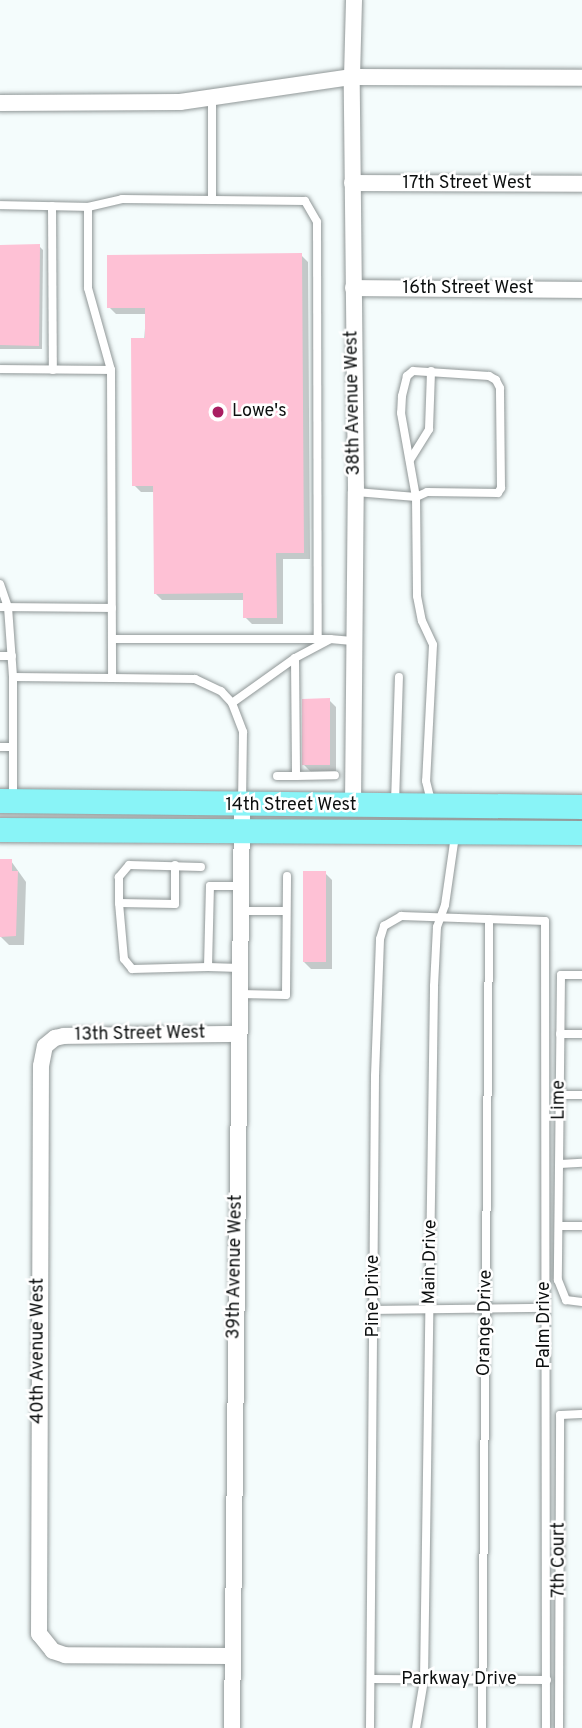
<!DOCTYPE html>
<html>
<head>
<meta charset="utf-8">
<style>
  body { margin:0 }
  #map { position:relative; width:582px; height:1728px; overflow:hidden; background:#f4fcfc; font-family:Overpass,sans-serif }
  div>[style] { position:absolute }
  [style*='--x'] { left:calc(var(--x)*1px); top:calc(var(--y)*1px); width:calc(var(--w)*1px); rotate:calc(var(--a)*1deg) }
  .shadow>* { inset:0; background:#0003 }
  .building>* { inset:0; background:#fec1d5 }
  .roads { filter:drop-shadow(0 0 2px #909797) drop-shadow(0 0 2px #909797) }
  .lane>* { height:8px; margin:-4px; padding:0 4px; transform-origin:4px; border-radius:4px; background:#fff }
  .street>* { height:16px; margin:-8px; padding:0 8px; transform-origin:8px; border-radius:8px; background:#fff }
  .primary>* { height:24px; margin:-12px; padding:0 12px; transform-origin:12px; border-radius:12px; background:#89f4f7 }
  .dots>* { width:19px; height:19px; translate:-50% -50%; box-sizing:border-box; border:4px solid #fff; border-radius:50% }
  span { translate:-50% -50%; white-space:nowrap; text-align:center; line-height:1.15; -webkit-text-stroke:5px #fff; paint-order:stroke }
  .street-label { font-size:18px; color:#0c0f0f }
  .poi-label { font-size:18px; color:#0c0f0f }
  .left { translate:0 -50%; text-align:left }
</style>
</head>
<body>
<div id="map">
  <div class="shadow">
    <i style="clip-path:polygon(0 246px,39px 246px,43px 250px,42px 349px,0 349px)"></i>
    <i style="clip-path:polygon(301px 255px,308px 262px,310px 559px,283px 559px,283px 624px,252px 624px,245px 617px,245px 600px,162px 600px,155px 593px,155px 492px,141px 492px,134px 485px,146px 314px,116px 314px,109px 307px)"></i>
    <i style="clip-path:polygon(329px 700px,336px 707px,336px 772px,311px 772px,304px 765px)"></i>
    <i style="clip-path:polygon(0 861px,11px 861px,26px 882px,24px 945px,9px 945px,0 936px)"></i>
    <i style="clip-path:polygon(325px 873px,332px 880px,332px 969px,311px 969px,304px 962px)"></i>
  </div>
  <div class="building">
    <i style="clip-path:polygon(40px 244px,39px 346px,0 345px,0 245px)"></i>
    <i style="clip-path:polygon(302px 253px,304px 553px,276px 553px,277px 618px,243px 618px,243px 593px,154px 594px,153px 486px,132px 486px,131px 338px,145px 338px,145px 308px,107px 308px,107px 255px)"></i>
    <i style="clip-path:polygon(330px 698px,330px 765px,302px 765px,302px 699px)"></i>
    <i style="clip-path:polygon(0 859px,12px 859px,12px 871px,18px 871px,16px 936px,0 937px)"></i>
    <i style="clip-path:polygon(303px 871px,326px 871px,326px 962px,303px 962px)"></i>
  </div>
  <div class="roads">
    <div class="lane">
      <i style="--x:212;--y:97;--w:103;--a:90"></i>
      <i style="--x:0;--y:205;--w:88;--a:1.3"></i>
      <i style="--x:52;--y:206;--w:164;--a:89.7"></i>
      <i style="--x:0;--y:369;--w:111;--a:0.5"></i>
      <i style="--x:111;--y:370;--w:308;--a:89.8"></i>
      <i style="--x:112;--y:678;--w:83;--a:0.7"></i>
      <i style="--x:195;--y:679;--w:29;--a:25"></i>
      <i style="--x:221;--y:691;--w:16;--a:47"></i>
      <i style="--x:232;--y:703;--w:31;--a:69"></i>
      <i style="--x:243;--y:732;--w:70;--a:90.8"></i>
      <i style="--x:111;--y:370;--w:85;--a:-105.7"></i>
      <i style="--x:88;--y:288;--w:81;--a:-90"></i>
      <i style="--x:88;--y:207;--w:35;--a:-13"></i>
      <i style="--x:122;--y:199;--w:183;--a:0.6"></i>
      <i style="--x:305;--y:201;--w:24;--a:60"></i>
      <i style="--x:317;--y:222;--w:417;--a:89.9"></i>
      <i style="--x:410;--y:460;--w:36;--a:-58"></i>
      <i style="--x:429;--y:429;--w:58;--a:-88"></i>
      <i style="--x:356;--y:492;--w:60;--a:4.8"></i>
      <i style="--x:416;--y:497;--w:12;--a:-24"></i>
      <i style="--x:427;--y:492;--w:71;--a:0.8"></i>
      <i style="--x:498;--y:493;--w:6;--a:-59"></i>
      <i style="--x:501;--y:488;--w:100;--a:-90.6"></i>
      <i style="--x:500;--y:388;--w:9;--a:-117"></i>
      <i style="--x:496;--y:380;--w:8;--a:-150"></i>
      <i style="--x:489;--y:376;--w:76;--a:-176.2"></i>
      <i style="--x:413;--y:371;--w:8;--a:140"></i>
      <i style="--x:407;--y:376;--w:21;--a:104"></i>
      <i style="--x:402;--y:396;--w:17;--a:93"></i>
      <i style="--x:401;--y:413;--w:85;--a:79.9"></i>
      <i style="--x:416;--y:497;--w:99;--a:89.4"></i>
      <i style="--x:417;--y:596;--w:25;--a:79"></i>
      <i style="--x:422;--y:621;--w:26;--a:65"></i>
      <i style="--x:433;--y:645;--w:136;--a:92.9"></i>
      <i style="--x:426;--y:781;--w:21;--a:76"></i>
      <i style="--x:0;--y:584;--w:24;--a:71"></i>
      <i style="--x:8;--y:607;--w:70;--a:85.9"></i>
      <i style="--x:13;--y:677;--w:121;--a:90"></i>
      <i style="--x:0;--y:607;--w:112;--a:0.5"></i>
      <i style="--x:112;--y:639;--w:218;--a:0"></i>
      <i style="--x:0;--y:656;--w:12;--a:0"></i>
      <i style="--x:295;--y:658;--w:118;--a:89.5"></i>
      <i style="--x:296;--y:776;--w:39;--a:-1"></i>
      <i style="--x:13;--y:677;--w:99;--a:0.6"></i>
      <i style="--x:232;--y:703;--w:77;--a:-35.5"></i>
      <i style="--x:295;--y:658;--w:40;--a:-28"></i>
      <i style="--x:330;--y:639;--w:25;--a:5"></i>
      <i style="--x:0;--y:747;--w:13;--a:0"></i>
      <i style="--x:277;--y:776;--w:19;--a:0"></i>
      <i style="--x:395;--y:803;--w:126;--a:-88.2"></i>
      <i style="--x:201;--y:867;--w:72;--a:-178.4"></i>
      <i style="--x:129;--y:865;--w:16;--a:130"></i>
      <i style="--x:119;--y:877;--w:26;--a:90"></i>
      <i style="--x:119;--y:903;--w:56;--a:84.9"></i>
      <i style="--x:124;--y:959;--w:13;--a:51"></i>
      <i style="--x:132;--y:969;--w:76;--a:-1.5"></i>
      <i style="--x:119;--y:903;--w:56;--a:1"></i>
      <i style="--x:175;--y:904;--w:39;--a:-90"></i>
      <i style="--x:241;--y:911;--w:45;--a:0"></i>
      <i style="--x:240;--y:968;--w:32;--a:-178"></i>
      <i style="--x:208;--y:967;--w:81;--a:-88.6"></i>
      <i style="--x:210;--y:886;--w:31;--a:0"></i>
      <i style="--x:582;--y:975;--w:21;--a:180"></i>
      <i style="--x:561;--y:975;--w:305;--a:90.6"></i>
      <i style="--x:558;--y:1280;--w:22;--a:68"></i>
      <i style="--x:566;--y:1300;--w:16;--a:7"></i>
      <i style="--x:240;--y:994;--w:46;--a:1.2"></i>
      <i style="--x:286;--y:995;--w:119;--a:-89.5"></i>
      <i style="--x:560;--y:1034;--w:22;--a:0"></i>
      <i style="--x:560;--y:1095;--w:22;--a:0"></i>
      <i style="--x:560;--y:1164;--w:22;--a:-3"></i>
      <i style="--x:560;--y:1226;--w:22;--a:0"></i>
      <i style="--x:374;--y:1310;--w:171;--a:-0.7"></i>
      <i style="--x:371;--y:1679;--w:176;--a:0.3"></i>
      <i style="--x:370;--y:1728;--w:652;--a:-89.56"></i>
      <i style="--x:375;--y:1076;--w:137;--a:-87.9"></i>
      <i style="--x:380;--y:939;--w:14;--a:-73"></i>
      <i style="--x:384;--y:926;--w:20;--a:-30"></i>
      <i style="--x:401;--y:916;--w:144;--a:2"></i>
      <i style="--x:545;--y:921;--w:807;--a:89.93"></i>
      <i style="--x:416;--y:1728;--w:49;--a:-80.5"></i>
      <i style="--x:424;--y:1680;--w:694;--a:-89.17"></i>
      <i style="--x:434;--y:986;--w:59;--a:-87.1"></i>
      <i style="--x:437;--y:927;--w:23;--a:-70"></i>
      <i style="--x:445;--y:905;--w:70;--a:-81.8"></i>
      <i style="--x:482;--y:1728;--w:809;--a:-89.5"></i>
      <i style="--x:559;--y:1728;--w:313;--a:-89.8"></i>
      <i style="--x:560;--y:1415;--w:22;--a:-3"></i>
    </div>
    <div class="street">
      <i style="--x:0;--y:103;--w:180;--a:-0.3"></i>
      <i style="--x:180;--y:102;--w:174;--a:-8.3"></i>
      <i style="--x:352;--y:77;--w:230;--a:0.2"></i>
      <i style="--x:352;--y:183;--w:230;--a:0.2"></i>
      <i style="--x:353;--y:288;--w:229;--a:0.5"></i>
      <i style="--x:353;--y:806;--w:314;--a:-89.5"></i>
      <i style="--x:356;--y:492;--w:415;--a:-90.6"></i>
      <i style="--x:352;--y:77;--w:77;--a:-88.5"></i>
      <i style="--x:232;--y:1656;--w:167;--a:-179.7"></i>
      <i style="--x:65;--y:1655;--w:13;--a:-162"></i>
      <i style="--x:53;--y:1651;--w:22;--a:-129"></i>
      <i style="--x:39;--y:1634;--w:568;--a:-89.8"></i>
      <i style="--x:41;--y:1066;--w:20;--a:-79"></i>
      <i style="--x:45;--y:1046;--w:13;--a:-39"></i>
      <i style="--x:55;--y:1038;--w:9;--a:-13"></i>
      <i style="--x:64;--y:1036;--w:175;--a:-0.7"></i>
      <i style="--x:232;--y:1728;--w:922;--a:-89.38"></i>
    </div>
    <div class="primary">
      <i style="--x:0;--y:801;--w:582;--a:0.59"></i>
      <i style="--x:0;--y:830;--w:582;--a:0.3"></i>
    </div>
  </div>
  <div class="dots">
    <i style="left:218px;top:412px;background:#a91e61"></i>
  </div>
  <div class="street-label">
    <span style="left:467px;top:184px">17th Street West</span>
    <span style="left:468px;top:289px">16th Street West</span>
    <span style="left:354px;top:403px;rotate:-91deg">38th Avenue West</span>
    <span style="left:291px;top:806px">14th Street West</span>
    <span style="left:140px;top:1035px;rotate:-1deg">13th Street West</span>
    <span style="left:560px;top:1100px;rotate:-90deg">Lime</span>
    <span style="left:431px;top:1262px;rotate:-89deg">Main Drive</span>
    <span style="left:236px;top:1267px;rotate:-89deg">39th Avenue West</span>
    <span style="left:374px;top:1296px;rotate:-90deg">Pine Drive</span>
    <span style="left:486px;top:1323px;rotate:-89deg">Orange Drive</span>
    <span style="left:545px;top:1325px;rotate:-90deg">Palm Drive</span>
    <span style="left:39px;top:1351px;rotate:-90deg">40th Avenue West</span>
    <span style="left:560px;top:1560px;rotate:-90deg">7th Court</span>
    <span style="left:459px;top:1680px">Parkway Drive</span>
  </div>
  <div class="poi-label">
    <span class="left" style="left:232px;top:412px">Lowe's</span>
  </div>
</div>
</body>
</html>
